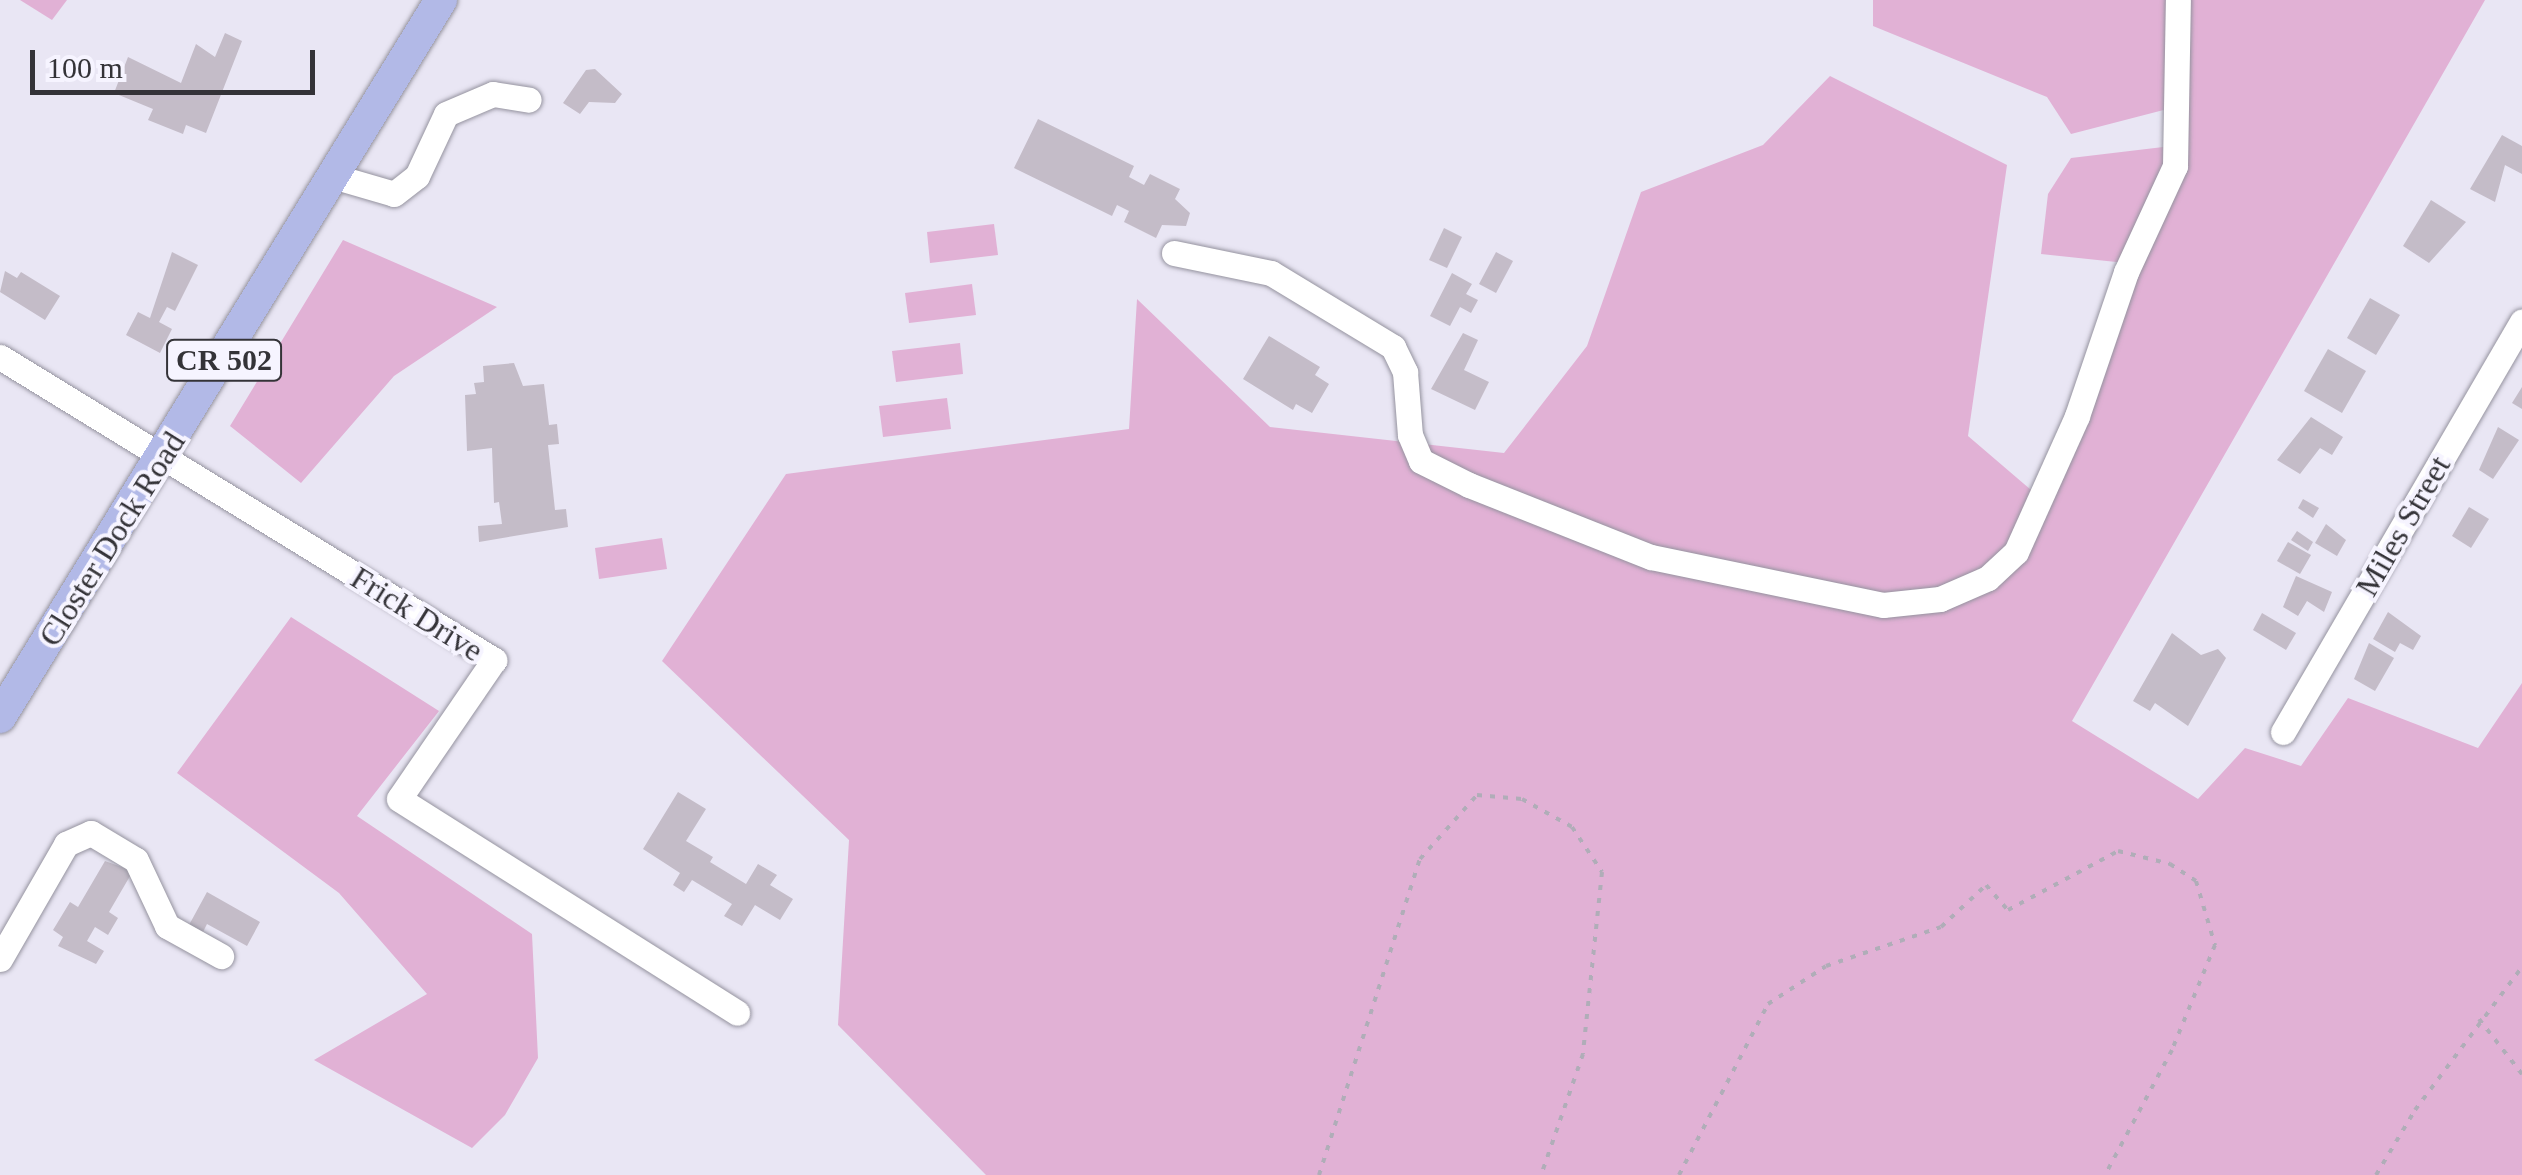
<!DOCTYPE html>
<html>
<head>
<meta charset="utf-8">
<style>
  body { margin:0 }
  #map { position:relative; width:2522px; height:1175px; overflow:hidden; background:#e9e6f4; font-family:Georgia,serif }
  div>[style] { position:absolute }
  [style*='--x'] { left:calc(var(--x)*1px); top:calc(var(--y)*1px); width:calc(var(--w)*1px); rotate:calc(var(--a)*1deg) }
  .green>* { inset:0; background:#e1b1d5 }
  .building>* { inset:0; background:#c4bcc8 }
  .path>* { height:4px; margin-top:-2px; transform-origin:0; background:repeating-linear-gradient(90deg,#b0adb8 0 5px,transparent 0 13px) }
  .roads { filter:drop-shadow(0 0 2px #95939f) drop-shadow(0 0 2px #95939f) }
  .minor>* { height:25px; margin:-12.5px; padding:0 12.5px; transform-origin:12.5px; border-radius:12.5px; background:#fff }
  .major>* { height:32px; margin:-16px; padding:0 16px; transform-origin:16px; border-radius:16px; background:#b2b9e7 }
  span { translate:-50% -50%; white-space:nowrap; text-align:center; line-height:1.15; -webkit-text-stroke:8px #f6f4ff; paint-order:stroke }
  .shield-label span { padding:2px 8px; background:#f6f4ff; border:2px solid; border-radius:8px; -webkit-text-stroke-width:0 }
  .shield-label { font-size:30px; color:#343338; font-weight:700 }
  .street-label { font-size:32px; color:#343338 }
  .scale { position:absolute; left:30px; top:50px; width:285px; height:45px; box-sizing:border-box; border:5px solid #343338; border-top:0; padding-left:12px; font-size:30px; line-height:35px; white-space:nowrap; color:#343338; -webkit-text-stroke:8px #f6f4ff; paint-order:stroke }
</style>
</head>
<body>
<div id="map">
  <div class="green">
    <i style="clip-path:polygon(20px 0,67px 0,52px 20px)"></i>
    <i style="clip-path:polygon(1873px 0,2485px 0,2072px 721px,2198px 799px,2245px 748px,2301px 766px,2348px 698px,2478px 748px,2522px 683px,2522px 1175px,986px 1175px,838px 1025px,849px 840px,662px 661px,786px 474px,1129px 429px,1137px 299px,1270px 427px,1504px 453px,1587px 346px,1641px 192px,1763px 145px,1830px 76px,2007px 165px,1968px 436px,2044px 501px,2135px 264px,2041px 254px,2048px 194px,2071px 158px,2180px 145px,2179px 106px,2071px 134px,2047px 97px,1873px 26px)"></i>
    <i style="clip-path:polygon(994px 224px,998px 255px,930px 263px,927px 232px)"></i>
    <i style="clip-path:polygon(343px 240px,497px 307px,394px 376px,301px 483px,230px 426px)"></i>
    <i style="clip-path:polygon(972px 284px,976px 315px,909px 323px,905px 293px)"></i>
    <i style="clip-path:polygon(960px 343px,963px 374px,896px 382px,892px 351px)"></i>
    <i style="clip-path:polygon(947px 398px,951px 429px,883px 437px,879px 406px)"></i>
    <i style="clip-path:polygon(662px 538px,667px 569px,599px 579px,595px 548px)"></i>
    <i style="clip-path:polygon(291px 617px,439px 711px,357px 816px,532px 934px,538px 1058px,505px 1115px,472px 1148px,314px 1060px,427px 994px,339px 893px,177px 773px)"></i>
  </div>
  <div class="building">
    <i style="clip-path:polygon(225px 33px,242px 41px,206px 133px,186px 125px,183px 134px,148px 120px,153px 109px,114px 93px,128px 57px,181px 83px,196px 44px,215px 57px)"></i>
    <i style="clip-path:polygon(595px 69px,622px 94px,615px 103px,589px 102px,580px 114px,563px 103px,586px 70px)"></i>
    <i style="clip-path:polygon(1038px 119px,1134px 166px,1129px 177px,1144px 185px,1150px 174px,1180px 189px,1175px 199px,1190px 213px,1186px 226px,1162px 225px,1156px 238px,1124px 222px,1129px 211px,1117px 205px,1112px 216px,1014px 168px)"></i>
    <i style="clip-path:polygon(2502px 135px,2522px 146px,2522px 174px,2505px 165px,2495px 202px,2470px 189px)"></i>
    <i style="clip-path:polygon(2431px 200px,2466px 222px,2429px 263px,2403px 246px)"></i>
    <i style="clip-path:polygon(1444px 228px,1462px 237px,1447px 268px,1429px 260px)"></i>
    <i style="clip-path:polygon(172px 252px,198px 265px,175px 311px,167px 307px,159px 322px,172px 329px,160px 353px,126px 335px,138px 312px,150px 318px)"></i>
    <i style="clip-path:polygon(1496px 252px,1513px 261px,1496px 293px,1479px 284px)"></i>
    <i style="clip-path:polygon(5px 271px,17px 278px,21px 272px,60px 296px,45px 320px,0 292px)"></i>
    <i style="clip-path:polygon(1452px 273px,1472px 284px,1466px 294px,1478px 300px,1471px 313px,1460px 307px,1450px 326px,1430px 316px)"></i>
    <i style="clip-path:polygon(2370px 298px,2400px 315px,2376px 355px,2347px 338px)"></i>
    <i style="clip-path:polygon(1463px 333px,1478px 340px,1464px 370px,1489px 382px,1475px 410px,1431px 389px)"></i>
    <i style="clip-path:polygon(1269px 336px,1320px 367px,1315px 375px,1329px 384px,1312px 413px,1296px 404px,1293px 410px,1243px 379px)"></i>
    <i style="clip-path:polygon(2328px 349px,2366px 371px,2342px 413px,2304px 391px)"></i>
    <i style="clip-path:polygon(514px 363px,523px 386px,544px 384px,549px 425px,557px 424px,559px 444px,548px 445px,555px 510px,566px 509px,568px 527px,479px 542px,478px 526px,502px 524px,499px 502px,494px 503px,492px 448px,467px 451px,465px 395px,476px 394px,474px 383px,484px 382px,483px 366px)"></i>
    <i style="clip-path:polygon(2522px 387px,2522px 409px,2512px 403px)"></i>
    <i style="clip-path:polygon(2311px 417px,2343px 437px,2332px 455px,2320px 448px,2300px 474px,2277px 460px)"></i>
    <i style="clip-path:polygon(2498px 427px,2519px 440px,2493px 479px,2479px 470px)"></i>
    <i style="clip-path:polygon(2303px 499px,2319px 508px,2313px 518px,2298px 508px)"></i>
    <i style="clip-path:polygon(2469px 507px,2489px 519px,2471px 548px,2452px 536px)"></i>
    <i style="clip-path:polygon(2326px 524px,2346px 540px,2337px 556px,2315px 543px)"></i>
    <i style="clip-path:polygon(2297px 531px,2313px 542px,2308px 551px,2291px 540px)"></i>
    <i style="clip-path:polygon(2288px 542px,2311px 555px,2300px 574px,2277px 561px)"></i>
    <i style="clip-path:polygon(2296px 576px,2332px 592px,2324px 612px,2307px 601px,2298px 616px,2283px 607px)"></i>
    <i style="clip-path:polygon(2388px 612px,2421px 636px,2413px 650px,2400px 643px,2395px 652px,2373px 639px)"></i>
    <i style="clip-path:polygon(2262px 613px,2296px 633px,2286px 650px,2253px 630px)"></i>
    <i style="clip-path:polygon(2172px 633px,2201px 655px,2218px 649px,2226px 658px,2188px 726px,2155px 703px,2150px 711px,2133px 701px)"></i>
    <i style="clip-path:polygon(2369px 643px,2394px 658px,2375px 691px,2354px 679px)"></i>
    <i style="clip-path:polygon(678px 792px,706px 809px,686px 841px,713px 857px,710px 862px,746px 884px,758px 864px,777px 875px,770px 885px,793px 899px,780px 920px,755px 905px,742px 926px,724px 916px,732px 904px,692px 880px,684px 892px,673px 885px,680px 873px,643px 849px)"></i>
    <i style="clip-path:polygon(105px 861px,133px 871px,109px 912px,118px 918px,108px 935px,95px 927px,87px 941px,104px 951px,96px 964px,58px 946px,63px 937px,53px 930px,70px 902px,78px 907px)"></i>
    <i style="clip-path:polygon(207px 892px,260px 922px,247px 946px,207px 924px,203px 932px,189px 925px)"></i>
  </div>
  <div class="path">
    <i style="--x:2479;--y:1019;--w:70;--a:52"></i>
    <i style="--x:1319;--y:1175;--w:332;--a:-72.3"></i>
    <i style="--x:1420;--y:859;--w:86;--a:-48.3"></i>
    <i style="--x:1477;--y:795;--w:45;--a:5.1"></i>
    <i style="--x:1522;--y:799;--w:57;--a:29.2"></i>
    <i style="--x:1572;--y:827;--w:54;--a:56.3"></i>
    <i style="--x:1602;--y:872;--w:183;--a:96"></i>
    <i style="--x:1583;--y:1054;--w:128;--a:109.1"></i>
    <i style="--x:1679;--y:1175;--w:193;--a:-62.5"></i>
    <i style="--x:1768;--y:1004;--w:69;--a:-33.2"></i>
    <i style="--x:1826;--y:966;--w:121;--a:-18.7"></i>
    <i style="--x:1941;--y:927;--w:62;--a:-43"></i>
    <i style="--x:1986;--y:885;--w:33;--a:49"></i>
    <i style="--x:2008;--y:910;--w:125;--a:-28.2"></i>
    <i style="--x:2118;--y:851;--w:54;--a:14"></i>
    <i style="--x:2170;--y:864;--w:31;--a:33"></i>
    <i style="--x:2196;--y:881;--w:67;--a:73.5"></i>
    <i style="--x:2215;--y:945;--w:113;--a:112.3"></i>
    <i style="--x:2172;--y:1050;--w:142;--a:118.2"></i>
    <i style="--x:2376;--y:1175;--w:76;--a:-59"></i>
    <i style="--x:2415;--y:1110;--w:179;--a:-53.2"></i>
  </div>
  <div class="roads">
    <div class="minor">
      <i style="--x:336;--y:177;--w:60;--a:16.3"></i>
      <i style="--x:394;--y:194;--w:29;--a:-38"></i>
      <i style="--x:417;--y:176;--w:68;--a:-64.9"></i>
      <i style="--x:446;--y:114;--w:51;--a:-23.1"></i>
      <i style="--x:493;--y:94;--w:36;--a:9"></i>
      <i style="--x:1174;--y:253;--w:99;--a:11.7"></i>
      <i style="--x:1271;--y:273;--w:143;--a:31.2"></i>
      <i style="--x:1393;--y:347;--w:28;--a:64"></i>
      <i style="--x:1405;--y:372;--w:63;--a:85.5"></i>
      <i style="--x:1410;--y:435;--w:28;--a:67"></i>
      <i style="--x:1421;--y:461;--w:54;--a:26.6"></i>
      <i style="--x:1469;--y:485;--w:196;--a:21.6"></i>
      <i style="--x:1651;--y:557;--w:237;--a:11.7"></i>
      <i style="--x:1883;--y:605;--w:57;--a:-6"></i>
      <i style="--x:1940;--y:599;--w:52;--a:-23.6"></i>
      <i style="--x:1988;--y:578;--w:38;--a:-43"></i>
      <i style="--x:2016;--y:552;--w:149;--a:-65.8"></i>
      <i style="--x:2077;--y:416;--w:152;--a:-71.2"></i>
      <i style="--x:2126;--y:272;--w:117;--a:-65.2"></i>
      <i style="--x:2175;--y:166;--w:166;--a:-89"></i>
      <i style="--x:0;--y:357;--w:580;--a:31.52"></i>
      <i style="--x:494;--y:660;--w:168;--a:124.4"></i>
      <i style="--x:399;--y:799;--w:400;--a:32.3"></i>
      <i style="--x:2283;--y:732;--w:475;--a:-59.8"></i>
      <i style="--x:0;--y:959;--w:133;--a:-60.1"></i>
      <i style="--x:66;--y:844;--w:27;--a:-24"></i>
      <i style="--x:91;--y:833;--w:52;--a:31"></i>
      <i style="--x:136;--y:860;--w:73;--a:64.8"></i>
      <i style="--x:167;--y:926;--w:62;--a:29.1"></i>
    </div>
    <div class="major">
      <i style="--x:0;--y:717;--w:842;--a:-58.41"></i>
    </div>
  </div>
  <div class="shield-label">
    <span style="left:224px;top:360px">CR 502</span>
  </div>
  <div class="street-label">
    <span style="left:2403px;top:526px;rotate:-60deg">Miles Street</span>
    <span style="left:112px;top:539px;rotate:-58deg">Closter Dock Road</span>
    <span style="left:417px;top:614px;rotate:32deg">Frick Drive</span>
  </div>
  <div class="scale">100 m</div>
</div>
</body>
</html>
